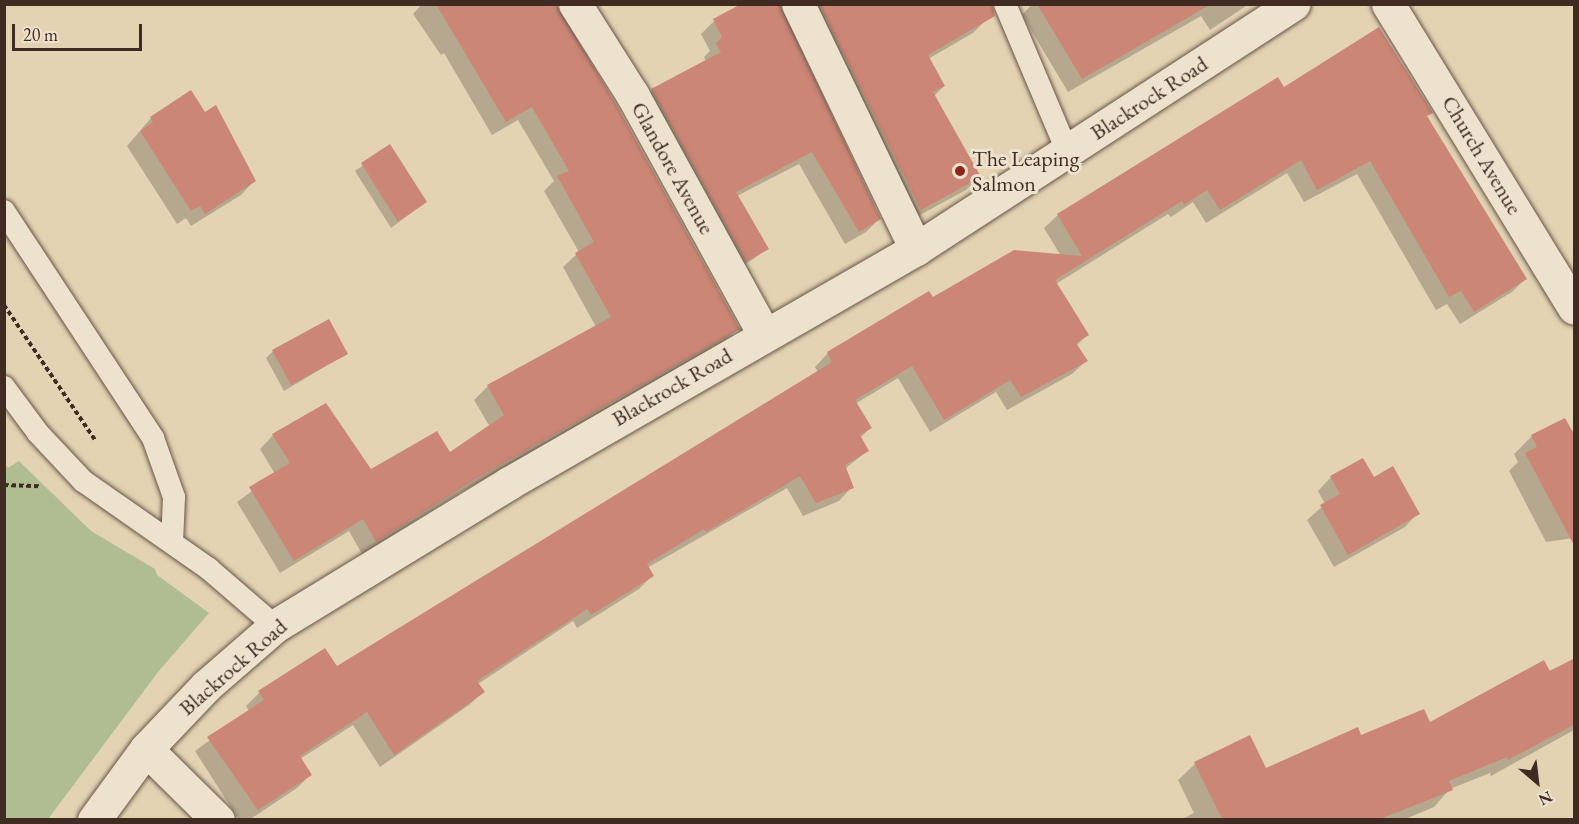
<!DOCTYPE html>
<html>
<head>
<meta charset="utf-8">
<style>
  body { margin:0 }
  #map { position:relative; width:1579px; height:824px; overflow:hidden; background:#e3d3b3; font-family:"EB Garamond",serif }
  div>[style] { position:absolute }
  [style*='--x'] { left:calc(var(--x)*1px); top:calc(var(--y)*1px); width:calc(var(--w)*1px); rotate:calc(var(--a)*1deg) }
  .green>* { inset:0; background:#afbd90 }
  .shadow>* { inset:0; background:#0003 }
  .building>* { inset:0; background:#cb8676 }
  .path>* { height:4px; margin-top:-2px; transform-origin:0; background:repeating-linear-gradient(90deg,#402b23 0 4.5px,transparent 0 7.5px) }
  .roads { filter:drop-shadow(0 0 2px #695547) drop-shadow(0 0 2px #695547) }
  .lane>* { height:22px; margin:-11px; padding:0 11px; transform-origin:11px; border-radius:11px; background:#ede2ce }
  .street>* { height:33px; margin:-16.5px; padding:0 16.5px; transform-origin:16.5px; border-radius:16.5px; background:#ede2ce }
  .secondary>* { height:33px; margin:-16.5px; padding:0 16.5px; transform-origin:16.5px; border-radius:16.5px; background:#ede2ce }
  .dots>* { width:16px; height:16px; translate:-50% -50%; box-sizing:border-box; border:3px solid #ede2ce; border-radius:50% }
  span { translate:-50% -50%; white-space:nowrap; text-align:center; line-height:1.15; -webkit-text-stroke:6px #ede2ce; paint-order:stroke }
  .street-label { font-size:22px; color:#402b23 }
  .poi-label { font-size:22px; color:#402b23 }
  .left { translate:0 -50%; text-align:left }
  .frame { position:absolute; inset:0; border:6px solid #402b23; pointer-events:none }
  .north { position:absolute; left:1507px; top:752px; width:60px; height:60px; -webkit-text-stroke:4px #ede2ce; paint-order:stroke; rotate:152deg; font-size:16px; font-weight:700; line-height:24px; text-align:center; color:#402b23 }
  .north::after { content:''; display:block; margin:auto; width:21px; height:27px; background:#402b23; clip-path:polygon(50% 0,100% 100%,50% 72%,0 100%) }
  .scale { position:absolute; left:12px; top:24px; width:130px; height:27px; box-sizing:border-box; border:3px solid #402b23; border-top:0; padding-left:8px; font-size:18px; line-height:21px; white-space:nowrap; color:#402b23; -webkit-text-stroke:4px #ede2ce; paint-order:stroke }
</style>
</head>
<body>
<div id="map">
  <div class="green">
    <i style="clip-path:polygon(19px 461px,91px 531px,155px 569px,157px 575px,209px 613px,158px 672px,48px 819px,5px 819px,4px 462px,8px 468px)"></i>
  </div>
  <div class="shadow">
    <i style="clip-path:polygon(422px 4px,557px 4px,558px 15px,738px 328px,724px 342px,459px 493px,362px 554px,349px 531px,280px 573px,237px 502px,275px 474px,260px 449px,273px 435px,371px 471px,449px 454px,490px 427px,474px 400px,488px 386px,596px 327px,563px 267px,579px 252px,544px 191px,554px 181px,518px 120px,492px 135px,444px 53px,441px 55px,413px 14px)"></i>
    <i style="clip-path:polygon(798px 4px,909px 4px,986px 20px,973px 33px,928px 59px,944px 86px,934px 96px,979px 177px,966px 190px,907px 222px)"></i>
    <i style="clip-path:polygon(1032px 4px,1249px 4px,1210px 30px,1201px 16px,1068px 92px,1022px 15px)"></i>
    <i style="clip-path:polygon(714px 21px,879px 219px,866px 232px,845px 244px,799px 164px,737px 196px,767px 249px,732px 274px,639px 104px,652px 91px,706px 62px,704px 57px,710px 51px,701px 34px)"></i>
    <i style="clip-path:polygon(1284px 89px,1431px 113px,1426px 117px,1525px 279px,1512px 292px,1460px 324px,1447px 304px,1436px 310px,1357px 174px,1304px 202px,1287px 173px,1206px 223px,1193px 202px,1171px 217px,1168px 214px,1056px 284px,1087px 335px,1076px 346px,1086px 361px,1072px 374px,1007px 410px,996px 392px,930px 432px,898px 378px,855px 404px,870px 428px,860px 438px,867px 451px,845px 469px,852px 487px,839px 501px,803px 516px,787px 488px,647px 568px,652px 576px,639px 589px,577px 628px,573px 621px,478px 684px,483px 692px,469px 705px,380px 767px,353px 725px,300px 759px,310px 775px,297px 788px,249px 820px,239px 820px,195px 751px,249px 711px,246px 706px,259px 693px,336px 668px,818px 372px,815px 367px,828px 353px,933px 299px,1061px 256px,1044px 228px,1058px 215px)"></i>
    <i style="clip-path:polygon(204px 114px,254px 181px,241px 195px,191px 226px,186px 218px,177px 224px,127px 146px,151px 118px)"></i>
    <i style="clip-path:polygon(390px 146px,425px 202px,391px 228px,355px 171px)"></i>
    <i style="clip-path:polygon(273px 351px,346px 354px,284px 391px,266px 358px)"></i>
    <i style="clip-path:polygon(1574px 431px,1574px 538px,1546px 542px,1509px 471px,1518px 462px,1514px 454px,1532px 436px)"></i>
    <i style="clip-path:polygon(1331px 477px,1373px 479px,1418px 513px,1405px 527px,1334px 567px,1307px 520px,1325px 504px,1318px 491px)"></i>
    <i style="clip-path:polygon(1574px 660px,1574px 730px,1491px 776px,1490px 773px,1450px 789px,1434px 807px,1403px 820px,1180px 820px,1194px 813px,1178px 780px,1195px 764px,1265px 770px,1360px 737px,1429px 724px)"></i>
  </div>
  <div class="building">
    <i style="clip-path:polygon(436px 4px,556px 4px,616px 104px,740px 329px,474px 480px,376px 542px,363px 519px,294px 561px,249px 487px,290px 463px,272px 434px,326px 403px,371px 469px,437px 431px,450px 452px,504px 415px,487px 385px,611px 317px,575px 253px,594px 242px,557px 176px,569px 171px,532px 107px,506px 122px)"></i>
    <i style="clip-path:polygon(741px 4px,780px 4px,881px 219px,859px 232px,812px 152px,736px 192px,769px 249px,746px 262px,651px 89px,721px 52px,716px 43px,722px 37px,713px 19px)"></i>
    <i style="clip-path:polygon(819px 4px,992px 4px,995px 16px,928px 55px,945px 86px,933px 92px,981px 177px,921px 210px)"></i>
    <i style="clip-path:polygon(1037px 4px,1211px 4px,1082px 79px)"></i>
    <i style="clip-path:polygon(1379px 27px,1433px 113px,1427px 116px,1527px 279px,1474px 312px,1461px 291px,1449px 297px,1370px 161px,1317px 190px,1301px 160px,1220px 210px,1207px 190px,1184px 205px,1182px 201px,1055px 280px,1089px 335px,1076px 343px,1088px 361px,1021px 397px,1010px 380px,944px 420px,912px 366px,855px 400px,872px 428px,860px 435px,869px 451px,845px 465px,854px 488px,816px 503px,800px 476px,706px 532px,704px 529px,647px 564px,654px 576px,591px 615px,587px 609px,477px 681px,485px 692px,394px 755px,367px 712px,300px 756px,312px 775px,258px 810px,207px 737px,264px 700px,258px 691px,325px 648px,337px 666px,832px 362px,827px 352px,929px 291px,933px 297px,1014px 250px,1082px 256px,1057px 214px,1278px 77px,1284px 87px)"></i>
    <i style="clip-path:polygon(191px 90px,205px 112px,216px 105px,256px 181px,205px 214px,200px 206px,191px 211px,140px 131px,153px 122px,150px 117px)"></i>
    <i style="clip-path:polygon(390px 144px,427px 202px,398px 222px,361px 163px)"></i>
    <i style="clip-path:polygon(329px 319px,348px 354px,291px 385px,272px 350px)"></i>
    <i style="clip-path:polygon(1565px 418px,1575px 436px,1575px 547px,1525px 453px,1537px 447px,1531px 435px)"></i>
    <i style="clip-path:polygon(1363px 458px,1374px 477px,1393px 466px,1420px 514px,1348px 555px,1320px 505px,1340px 494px,1330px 476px)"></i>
    <i style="clip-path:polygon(1575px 658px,1575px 724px,1508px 760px,1507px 757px,1449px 781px,1453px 790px,1380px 819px,1222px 819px,1194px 762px,1250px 735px,1266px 768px,1358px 727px,1361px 735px,1424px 709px,1430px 722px,1544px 660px,1550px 671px)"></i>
  </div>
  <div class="path">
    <i style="--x:4;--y:305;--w:163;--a:56"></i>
    <i style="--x:4;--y:485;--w:36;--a:2"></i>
  </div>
  <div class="roads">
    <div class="lane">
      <i style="--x:1005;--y:4;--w:160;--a:67.1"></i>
      <i style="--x:4;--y:211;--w:272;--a:56.7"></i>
      <i style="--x:153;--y:438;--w:63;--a:70.4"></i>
      <i style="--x:174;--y:497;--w:45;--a:92.5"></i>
      <i style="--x:4;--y:387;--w:57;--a:53.5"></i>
      <i style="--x:38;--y:433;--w:66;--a:46.8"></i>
      <i style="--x:83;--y:481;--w:154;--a:34.9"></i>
      <i style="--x:209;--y:569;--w:87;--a:40.8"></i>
    </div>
    <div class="street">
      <i style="--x:575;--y:4;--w:107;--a:57.7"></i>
      <i style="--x:632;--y:94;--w:274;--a:61.2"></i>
      <i style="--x:798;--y:4;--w:272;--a:64.3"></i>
      <i style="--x:1388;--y:4;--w:356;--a:58.5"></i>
      <i style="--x:146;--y:749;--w:101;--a:44.6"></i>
    </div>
    <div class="secondary">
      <i style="--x:94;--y:820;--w:88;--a:-53.8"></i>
      <i style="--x:146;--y:749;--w:87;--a:-46.4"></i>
      <i style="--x:206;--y:686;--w:91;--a:-41"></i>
      <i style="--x:275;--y:626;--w:274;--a:-31.4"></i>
      <i style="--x:509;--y:483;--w:469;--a:-29.9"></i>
      <i style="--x:916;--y:249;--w:450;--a:-33"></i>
    </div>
  </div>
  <div class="dots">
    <i style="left:960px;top:171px;background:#8f2418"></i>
  </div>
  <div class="street-label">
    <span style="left:1149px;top:98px;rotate:-33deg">Blackrock Road</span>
    <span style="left:1482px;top:155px;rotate:59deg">Church Avenue</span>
    <span style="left:673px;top:168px;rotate:61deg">Glandore Avenue</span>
    <span style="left:672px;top:387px;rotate:-30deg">Blackrock Road</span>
    <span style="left:233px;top:667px;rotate:-41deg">Blackrock Road</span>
  </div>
  <div class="poi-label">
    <span class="left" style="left:972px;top:171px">The Leaping<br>Salmon</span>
  </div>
  <div class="frame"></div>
  <div class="north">N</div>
  <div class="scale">20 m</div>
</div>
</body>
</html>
